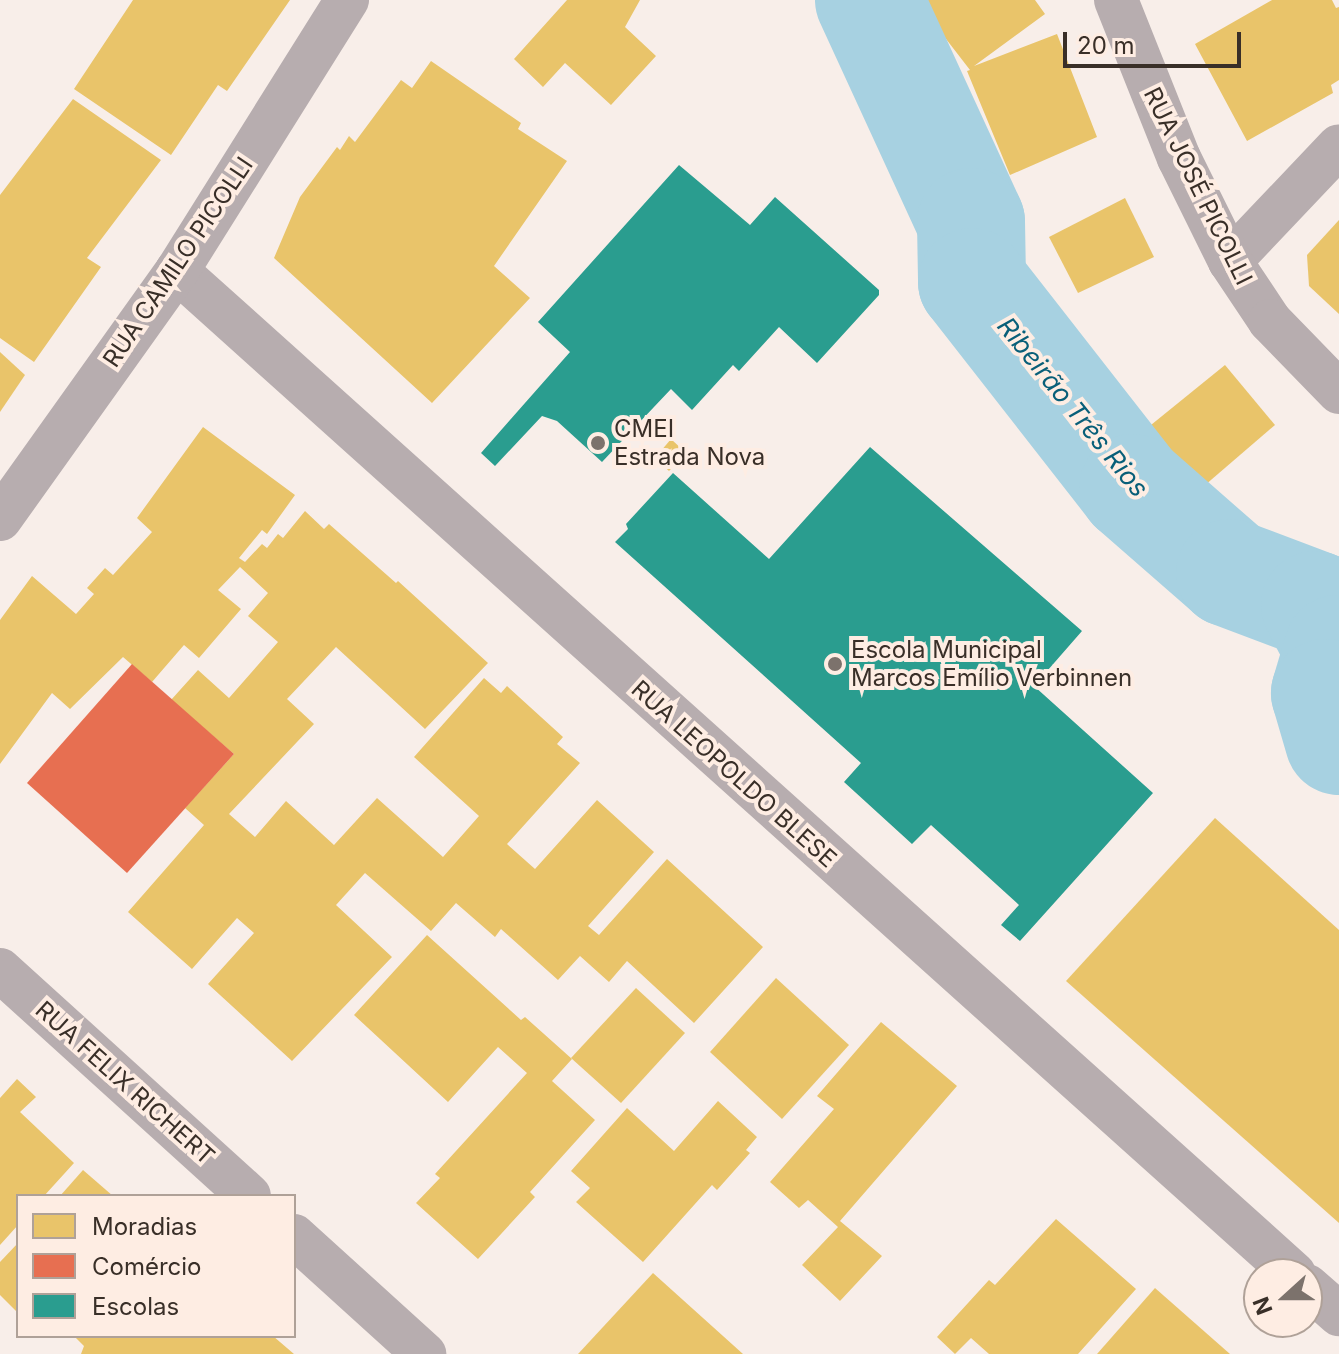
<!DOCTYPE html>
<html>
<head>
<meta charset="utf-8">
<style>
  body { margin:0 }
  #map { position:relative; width:1339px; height:1354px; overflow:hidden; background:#f8eee9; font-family:Inter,sans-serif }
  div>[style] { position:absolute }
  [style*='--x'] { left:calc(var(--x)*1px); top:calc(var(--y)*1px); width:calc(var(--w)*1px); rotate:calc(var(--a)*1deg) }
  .homes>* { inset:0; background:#e9c46a }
  .shops>* { inset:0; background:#e76f51 }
  .schools>* { inset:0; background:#2a9d8f }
  .river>* { height:108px; margin:-54px; padding:0 54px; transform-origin:54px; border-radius:54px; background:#a7d1e1 }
  .minor>* { height:44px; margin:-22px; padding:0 22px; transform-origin:22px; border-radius:22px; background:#b7adaf }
  .tertiary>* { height:44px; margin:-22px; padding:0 22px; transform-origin:22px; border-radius:22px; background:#b7adaf }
  .dots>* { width:22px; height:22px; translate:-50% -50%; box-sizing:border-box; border:4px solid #feede3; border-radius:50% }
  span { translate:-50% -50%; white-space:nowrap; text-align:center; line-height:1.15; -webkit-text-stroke:8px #feede3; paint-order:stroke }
  .street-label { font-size:24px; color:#392f28 }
  .poi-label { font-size:24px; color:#392f28 }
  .left { translate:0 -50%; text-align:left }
  .water-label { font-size:26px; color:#095f79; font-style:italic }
  .legend { position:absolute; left:16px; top:1194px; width:280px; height:144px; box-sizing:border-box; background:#feede3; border:2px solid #afa198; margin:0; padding:10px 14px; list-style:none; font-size:24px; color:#392f28 }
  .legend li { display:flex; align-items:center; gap:16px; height:40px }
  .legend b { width:40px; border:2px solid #afa198 }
  .north { position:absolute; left:1243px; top:1258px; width:80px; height:80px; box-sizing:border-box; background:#feede3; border:2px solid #afa198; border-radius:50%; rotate:249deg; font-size:22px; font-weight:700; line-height:32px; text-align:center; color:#392f28 }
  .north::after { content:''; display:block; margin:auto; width:28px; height:36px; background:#7c726c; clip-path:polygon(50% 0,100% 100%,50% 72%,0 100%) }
  .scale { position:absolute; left:1063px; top:32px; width:178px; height:36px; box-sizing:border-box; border:4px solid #392f28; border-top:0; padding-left:10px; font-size:24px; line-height:28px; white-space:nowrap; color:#392f28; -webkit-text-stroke:6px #feede3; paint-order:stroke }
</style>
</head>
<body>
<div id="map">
  <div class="homes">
    <i style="clip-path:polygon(133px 0,290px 0,227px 91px,218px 85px,171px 155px,74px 89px)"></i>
    <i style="clip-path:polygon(567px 0,640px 0,625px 27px,656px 56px,611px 105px,565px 63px,543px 87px,514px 59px)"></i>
    <i style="clip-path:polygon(924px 0,1035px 0,1045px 14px,974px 66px,1057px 34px,1097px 137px,1010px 175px,967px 71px,970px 70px,919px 4px)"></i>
    <i style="clip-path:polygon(1272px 0,1332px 0,1336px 8px,1339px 7px,1339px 80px,1331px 85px,1333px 93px,1247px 141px,1195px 44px)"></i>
    <i style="clip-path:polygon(431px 61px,521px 123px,518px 129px,567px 161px,494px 266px,530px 298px,432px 403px,274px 258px,300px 197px,337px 147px,340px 150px,349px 136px,355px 142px,401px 80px,412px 88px)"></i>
    <i style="clip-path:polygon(73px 99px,161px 160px,87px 258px,101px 267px,34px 362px,0 338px,0 195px)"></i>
    <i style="clip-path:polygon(1125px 198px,1154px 257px,1078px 293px,1049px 237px)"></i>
    <i style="clip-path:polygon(1339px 220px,1339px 314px,1309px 286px,1307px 255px)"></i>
    <i style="clip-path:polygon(0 352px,25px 375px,0 412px)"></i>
    <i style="clip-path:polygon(1225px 365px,1275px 425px,1197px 492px,1146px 429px)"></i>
    <i style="clip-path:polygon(203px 427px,295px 495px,267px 534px,262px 530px,239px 558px,245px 562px,262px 544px,267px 548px,278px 534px,283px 538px,305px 511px,324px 529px,329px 524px,396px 583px,398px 581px,488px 663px,425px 729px,336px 647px,287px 699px,314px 724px,229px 814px,255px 837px,286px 801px,334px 845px,377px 798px,443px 857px,479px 816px,414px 757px,484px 678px,501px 693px,507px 686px,563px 737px,557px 744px,580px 763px,507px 844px,535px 869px,597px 800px,654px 852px,588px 926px,599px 935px,667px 859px,763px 947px,694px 1023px,627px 961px,609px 982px,580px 956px,558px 980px,501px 929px,495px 937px,456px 903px,431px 931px,365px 873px,336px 905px,392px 957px,292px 1061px,208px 984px,254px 933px,237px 918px,192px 969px,128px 912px,204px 825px,185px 808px,234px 754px,171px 700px,198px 670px,229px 698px,278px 642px,248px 616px,268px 593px,240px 567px,218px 590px,241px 609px,199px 658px,184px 645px,152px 682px,123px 657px,70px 709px,52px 693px,0 764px,0 620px,32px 576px,76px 614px,94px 594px,87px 588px,105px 568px,113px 575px,152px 532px,137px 518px)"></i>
    <i style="clip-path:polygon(671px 439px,686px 453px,669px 471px,655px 458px)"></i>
    <i style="clip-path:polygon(1215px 818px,1339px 930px,1339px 1223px,1066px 981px)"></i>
    <i style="clip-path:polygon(427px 935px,521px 1020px,525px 1017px,572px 1059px,552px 1081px,595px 1120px,530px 1192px,535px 1197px,478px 1259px,416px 1203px,440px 1178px,435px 1174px,527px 1073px,498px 1047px,448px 1102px,354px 1015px)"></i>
    <i style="clip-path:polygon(776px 978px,849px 1045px,782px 1119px,710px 1052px)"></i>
    <i style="clip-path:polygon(636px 988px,685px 1033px,621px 1103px,571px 1058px)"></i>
    <i style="clip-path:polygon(881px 1022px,957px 1086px,840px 1221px,882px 1256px,840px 1301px,802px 1265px,838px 1227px,808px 1200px,799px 1208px,770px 1182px,834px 1109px,817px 1096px)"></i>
    <i style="clip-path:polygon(17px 1079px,36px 1097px,20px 1112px,74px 1163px,44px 1196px,18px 1196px,18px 1225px,0 1245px,0 1098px)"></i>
    <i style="clip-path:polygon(718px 1101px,757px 1137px,746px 1150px,750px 1153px,717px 1190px,712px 1185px,643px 1262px,576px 1202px,590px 1188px,571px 1171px,627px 1108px,674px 1151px)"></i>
    <i style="clip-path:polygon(83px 1170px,113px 1196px,60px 1196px)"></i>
    <i style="clip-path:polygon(1056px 1219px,1136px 1289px,1078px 1354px,989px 1354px,971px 1338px,955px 1354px,937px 1337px,989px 1280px,995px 1285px)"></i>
    <i style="clip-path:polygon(18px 1243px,18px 1313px,0 1295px,0 1262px)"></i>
    <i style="clip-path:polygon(653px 1273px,743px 1354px,578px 1354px)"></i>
    <i style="clip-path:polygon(1155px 1288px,1230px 1354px,1097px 1354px)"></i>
    <i style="clip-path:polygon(74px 1336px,273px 1336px,294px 1354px,81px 1354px,84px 1346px)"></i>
  </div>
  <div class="shops">
    <i style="clip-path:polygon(132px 664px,234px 754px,127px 873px,27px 783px)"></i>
  </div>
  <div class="schools">
    <i style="clip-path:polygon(679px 165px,750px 225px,775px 197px,879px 290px,879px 295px,817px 363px,779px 327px,739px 371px,733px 365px,692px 410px,671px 389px,602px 462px,557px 421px,542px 416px,495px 466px,481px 453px,570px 352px,538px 322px)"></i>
    <i style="clip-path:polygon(870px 447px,1082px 631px,1034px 686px,1153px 793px,1020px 941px,1001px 925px,1019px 905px,931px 825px,912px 844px,844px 782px,861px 763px,615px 542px,628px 529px,626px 524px,673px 473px,769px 559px)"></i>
  </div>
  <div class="river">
    <i style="--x:869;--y:0;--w:244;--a:65.3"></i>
    <i style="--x:971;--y:222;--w:60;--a:89"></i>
    <i style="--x:972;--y:282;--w:261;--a:52"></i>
    <i style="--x:1133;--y:488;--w:129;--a:41.2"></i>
    <i style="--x:1230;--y:573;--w:91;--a:20.6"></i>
    <i style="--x:1315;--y:605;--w:50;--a:62.4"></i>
    <i style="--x:1338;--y:649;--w:46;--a:106.5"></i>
    <i style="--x:1325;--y:693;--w:50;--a:73.7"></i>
  </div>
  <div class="minor">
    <i style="--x:1230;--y:261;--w:158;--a:-46.5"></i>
    <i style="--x:177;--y:271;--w:1501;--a:41.92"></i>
    <i style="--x:0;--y:519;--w:305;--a:-54.5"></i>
    <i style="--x:177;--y:271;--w:320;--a:-57.9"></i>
    <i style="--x:0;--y:970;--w:336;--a:42.2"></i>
    <i style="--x:294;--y:1236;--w:176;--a:42.2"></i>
    <i style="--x:1307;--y:1286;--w:43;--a:41.2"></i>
  </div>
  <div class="tertiary">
    <i style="--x:1116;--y:0;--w:170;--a:68.3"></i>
    <i style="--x:1179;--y:158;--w:115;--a:63.7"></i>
    <i style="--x:1230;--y:261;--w:72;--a:56.3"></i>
    <i style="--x:1270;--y:321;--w:99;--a:45.8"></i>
  </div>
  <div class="dots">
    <i style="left:598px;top:443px;background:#7c726c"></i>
    <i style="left:835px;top:664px;background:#7c726c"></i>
  </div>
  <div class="street-label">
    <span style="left:1198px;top:186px;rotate:64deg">RUA JOSÉ PICOLLI</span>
    <span style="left:178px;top:262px;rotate:-56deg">RUA CAMILO PICOLLI</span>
    <span style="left:734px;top:774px;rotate:42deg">RUA LEOPOLDO BLESE</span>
    <span style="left:125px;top:1083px;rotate:42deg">RUA FELIX RICHERT</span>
  </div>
  <div class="poi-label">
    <span class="left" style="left:614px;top:443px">CMEI<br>Estrada Nova</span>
    <span class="left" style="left:851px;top:664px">Escola Municipal<br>Marcos Emílio Verbinnen</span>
  </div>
  <div class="water-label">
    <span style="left:1073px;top:407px;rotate:51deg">Ribeirão Três Rios</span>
  </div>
  <ul class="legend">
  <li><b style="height:22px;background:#e9c46a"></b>Moradias</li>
  <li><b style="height:22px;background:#e76f51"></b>Comércio</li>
  <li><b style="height:22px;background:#2a9d8f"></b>Escolas</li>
  </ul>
  <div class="north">N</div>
  <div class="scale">20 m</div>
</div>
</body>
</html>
